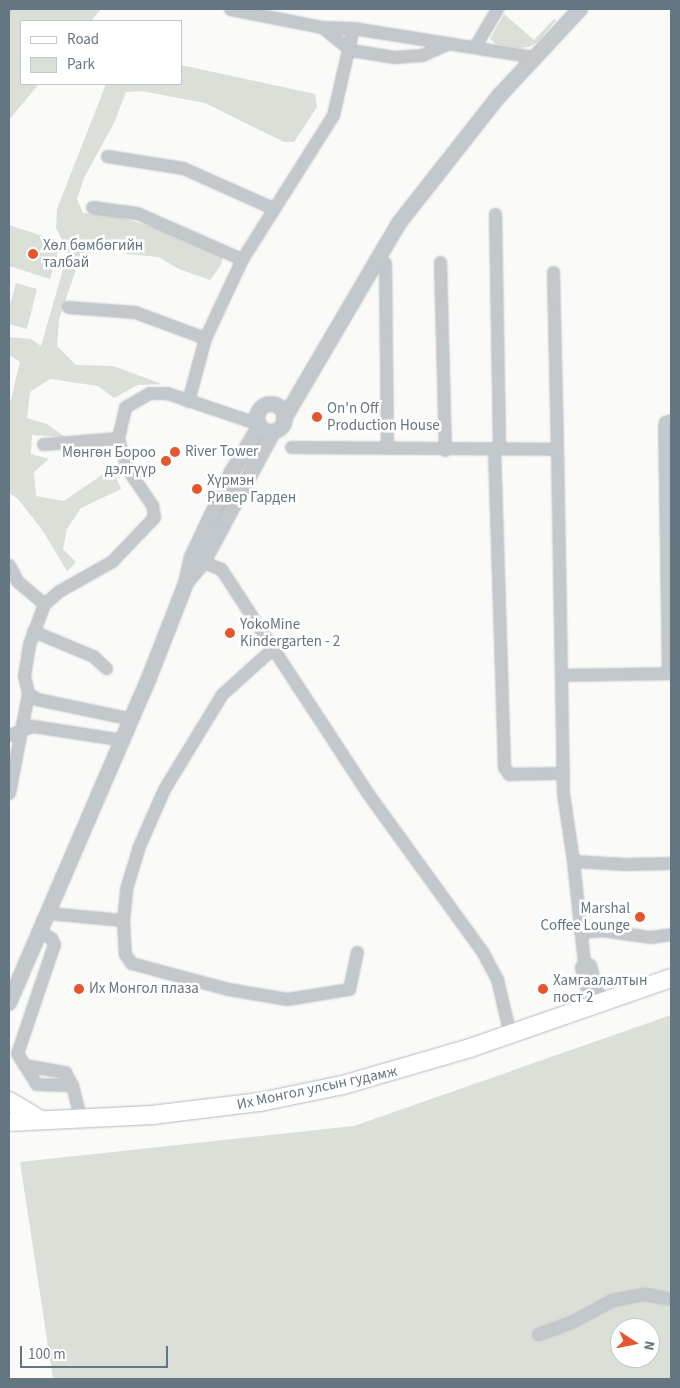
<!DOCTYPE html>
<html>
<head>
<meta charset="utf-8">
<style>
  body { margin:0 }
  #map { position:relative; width:680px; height:1388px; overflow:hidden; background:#fafaf8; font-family:"Source Sans 3",sans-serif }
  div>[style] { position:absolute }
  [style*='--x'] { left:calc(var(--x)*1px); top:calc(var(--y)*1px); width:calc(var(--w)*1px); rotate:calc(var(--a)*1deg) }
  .green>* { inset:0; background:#dadfd7 }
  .roads { filter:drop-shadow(0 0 1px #b5babe) drop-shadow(0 0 1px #b5babe) }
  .minor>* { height:11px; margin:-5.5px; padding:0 5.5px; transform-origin:5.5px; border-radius:5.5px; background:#c3c8cc }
  .tertiary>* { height:14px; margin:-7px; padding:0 7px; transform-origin:7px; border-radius:7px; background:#c3c8cc }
  .tertiary>.ring { margin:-7px; padding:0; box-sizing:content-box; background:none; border:14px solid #c3c8cc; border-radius:50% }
  .primary>* { height:18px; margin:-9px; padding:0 9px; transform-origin:9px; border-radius:9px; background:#fff }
  .dots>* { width:14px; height:14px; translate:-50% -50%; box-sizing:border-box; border:2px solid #fff; border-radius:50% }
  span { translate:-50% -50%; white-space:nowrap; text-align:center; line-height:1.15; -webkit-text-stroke:5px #fff; paint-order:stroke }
  .poi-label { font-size:15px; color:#657683 }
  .left { translate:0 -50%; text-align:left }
  .right { translate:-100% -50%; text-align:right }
  .street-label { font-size:15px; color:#657683 }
  .frame { position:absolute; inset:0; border:10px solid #657683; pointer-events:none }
  .legend { position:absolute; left:20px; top:20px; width:162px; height:65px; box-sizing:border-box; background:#fff; border:1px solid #c1c8cd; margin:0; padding:6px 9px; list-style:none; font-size:15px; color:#657683 }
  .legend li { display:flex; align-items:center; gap:10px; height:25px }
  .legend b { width:25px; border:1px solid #c1c8cd }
  .north { position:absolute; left:610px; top:1318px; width:50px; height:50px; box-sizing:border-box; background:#fff; border:1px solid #c1c8cd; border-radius:50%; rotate:101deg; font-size:14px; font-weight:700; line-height:20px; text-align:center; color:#657683 }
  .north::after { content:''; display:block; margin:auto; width:18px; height:22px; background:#e4572e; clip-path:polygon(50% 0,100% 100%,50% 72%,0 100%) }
  .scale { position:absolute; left:20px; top:1346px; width:148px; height:22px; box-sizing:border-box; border:2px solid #657683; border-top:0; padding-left:6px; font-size:15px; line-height:18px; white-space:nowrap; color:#657683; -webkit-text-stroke:4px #fff; paint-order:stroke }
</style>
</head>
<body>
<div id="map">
  <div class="green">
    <i style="clip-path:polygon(9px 9px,101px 9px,91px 21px,21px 21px,21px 84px,39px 84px,9px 120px)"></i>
    <i style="clip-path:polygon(504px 14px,534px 40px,554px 19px,556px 20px,538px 42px,529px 47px,517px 48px,496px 44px,490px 39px)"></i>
    <i style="clip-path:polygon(181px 65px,315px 94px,317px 107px,294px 142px,284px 142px,205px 103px,141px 91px,126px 92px,115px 121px,84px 178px,77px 199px,83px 213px,112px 215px,175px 233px,223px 255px,221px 265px,210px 280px,179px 269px,158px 257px,127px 254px,108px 247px,86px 255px,76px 269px,59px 320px,57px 346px,76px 365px,113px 366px,162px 384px,138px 385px,114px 398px,98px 386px,50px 379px,30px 392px,27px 418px,47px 424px,65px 437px,32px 435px,31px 454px,49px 459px,34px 472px,36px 496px,64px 501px,112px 468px,121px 489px,81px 508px,67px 529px,63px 549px,76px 562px,67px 571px,43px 531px,18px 499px,9px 493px,9px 407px,20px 362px,9px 355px,9px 337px,31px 339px,41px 346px,68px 252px,56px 228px,57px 209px,106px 84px,181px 84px)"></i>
    <i style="clip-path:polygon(9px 225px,61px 242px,50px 279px,9px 266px)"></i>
    <i style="clip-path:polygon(16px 283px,37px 289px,27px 329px,9px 324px,9px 308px)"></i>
    <i style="clip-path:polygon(evenodd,671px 1015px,671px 1379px,53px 1379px,20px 1162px,354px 1126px,671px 1015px,620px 1328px,650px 1328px,650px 1358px,620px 1358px,620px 1328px)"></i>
  </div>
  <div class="roads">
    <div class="minor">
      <i style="--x:230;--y:9;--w:94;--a:11.1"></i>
      <i style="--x:322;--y:27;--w:31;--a:2"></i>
      <i style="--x:353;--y:28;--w:183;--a:9.1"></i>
      <i style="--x:322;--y:27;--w:36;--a:39"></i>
      <i style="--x:350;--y:50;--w:45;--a:9"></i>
      <i style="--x:394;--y:57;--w:28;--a:-4"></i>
      <i style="--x:422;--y:55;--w:30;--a:-24"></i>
      <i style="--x:475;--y:46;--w:43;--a:-59.3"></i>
      <i style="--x:107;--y:156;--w:77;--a:9"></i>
      <i style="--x:183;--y:168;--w:98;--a:24"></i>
      <i style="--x:92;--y:207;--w:45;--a:7.6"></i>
      <i style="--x:137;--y:213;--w:115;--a:23.7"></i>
      <i style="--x:495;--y:214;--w:234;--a:89"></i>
      <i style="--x:440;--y:262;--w:188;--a:88.5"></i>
      <i style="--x:385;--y:263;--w:185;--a:89.4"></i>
      <i style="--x:68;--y:307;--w:67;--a:4.3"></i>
      <i style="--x:135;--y:312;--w:75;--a:20.4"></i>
      <i style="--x:188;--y:401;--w:65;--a:-74.9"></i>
      <i style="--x:205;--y:338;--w:87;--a:-64.9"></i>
      <i style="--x:242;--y:259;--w:170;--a:-57.7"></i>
      <i style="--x:333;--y:115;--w:89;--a:-77.1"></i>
      <i style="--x:43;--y:444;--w:75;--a:-4.6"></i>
      <i style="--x:291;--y:447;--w:266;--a:0.4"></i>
      <i style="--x:557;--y:449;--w:177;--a:-91.3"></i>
      <i style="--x:494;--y:448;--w:319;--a:88.2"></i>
      <i style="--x:504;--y:767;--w:9;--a:54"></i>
      <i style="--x:509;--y:774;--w:54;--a:-1.1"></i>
      <i style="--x:557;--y:449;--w:344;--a:89"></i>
      <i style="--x:563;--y:793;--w:69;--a:81.6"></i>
      <i style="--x:573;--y:861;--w:52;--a:3.3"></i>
      <i style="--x:625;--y:864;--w:46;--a:-1.2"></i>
      <i style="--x:203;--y:562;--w:19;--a:21"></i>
      <i style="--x:221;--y:569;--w:265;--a:56.8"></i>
      <i style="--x:366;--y:791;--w:198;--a:54.1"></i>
      <i style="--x:482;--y:951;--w:32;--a:62"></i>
      <i style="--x:497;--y:979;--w:57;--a:76.9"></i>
      <i style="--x:9;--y:565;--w:18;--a:63"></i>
      <i style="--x:17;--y:581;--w:35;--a:40"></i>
      <i style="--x:33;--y:631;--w:65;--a:22.6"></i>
      <i style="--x:93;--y:656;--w:18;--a:43"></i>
      <i style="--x:668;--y:673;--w:245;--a:-90.9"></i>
      <i style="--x:664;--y:428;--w:6;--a:-81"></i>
      <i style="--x:665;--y:422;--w:6;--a:-18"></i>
      <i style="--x:561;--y:675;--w:110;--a:-1"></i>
      <i style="--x:28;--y:693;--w:11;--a:34"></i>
      <i style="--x:37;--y:699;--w:97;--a:11.9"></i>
      <i style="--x:9;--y:735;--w:26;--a:-21"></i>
      <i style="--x:33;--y:726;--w:91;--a:8.8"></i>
      <i style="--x:9;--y:793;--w:102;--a:-79.2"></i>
      <i style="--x:28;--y:693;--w:17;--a:-103"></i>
      <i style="--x:24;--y:676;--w:32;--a:-81"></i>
      <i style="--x:29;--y:644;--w:43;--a:-69.4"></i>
      <i style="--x:44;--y:604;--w:20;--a:-41"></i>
      <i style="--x:59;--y:591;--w:61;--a:-29.5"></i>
      <i style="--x:112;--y:561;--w:61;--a:-46.3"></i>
      <i style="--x:154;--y:517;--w:12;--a:-99"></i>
      <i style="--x:152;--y:505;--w:42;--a:-124.4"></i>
      <i style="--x:128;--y:470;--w:18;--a:-109"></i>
      <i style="--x:122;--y:453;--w:16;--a:-105"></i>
      <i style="--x:118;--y:438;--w:32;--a:-77"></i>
      <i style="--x:125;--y:407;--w:28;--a:-30"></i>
      <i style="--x:149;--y:393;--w:18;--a:0"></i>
      <i style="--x:167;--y:393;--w:97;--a:18.6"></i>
      <i style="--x:573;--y:861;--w:103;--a:83.8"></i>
      <i style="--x:584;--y:963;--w:5;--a:127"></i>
      <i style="--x:581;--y:967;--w:40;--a:75.6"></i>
      <i style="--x:48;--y:913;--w:75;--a:5.3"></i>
      <i style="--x:123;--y:920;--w:31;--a:-84"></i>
      <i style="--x:126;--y:889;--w:45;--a:-73.2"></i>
      <i style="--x:139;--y:846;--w:62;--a:-66.3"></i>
      <i style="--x:164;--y:789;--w:111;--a:-58.6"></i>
      <i style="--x:222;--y:694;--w:69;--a:-42"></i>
      <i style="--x:123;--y:920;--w:34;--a:87"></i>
      <i style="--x:125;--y:954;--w:11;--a:56"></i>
      <i style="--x:131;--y:963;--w:100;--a:15"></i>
      <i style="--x:228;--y:989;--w:60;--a:9.6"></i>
      <i style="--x:287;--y:999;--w:63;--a:-9.2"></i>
      <i style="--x:349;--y:989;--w:38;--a:-78"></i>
      <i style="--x:40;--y:932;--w:13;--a:29"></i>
      <i style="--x:51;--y:938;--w:7;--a:63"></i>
      <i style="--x:54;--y:944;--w:115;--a:108.7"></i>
      <i style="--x:17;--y:1053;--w:36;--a:58"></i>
      <i style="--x:36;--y:1084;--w:36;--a:2"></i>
      <i style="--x:72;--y:1085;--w:37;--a:76"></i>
      <i style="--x:580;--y:932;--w:21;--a:-5"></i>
      <i style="--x:601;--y:930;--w:49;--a:8.1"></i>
      <i style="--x:650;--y:937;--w:21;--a:-8"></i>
      <i style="--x:584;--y:963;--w:6;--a:18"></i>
      <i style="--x:590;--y:965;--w:38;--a:75"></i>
      <i style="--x:24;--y:1065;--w:42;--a:9.7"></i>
      <i style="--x:65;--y:1072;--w:15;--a:62"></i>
      <i style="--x:538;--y:1334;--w:37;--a:-20"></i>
      <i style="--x:573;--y:1321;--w:44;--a:-28.3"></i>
      <i style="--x:612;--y:1300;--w:33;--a:-11"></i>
      <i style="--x:644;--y:1294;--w:27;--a:10"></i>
    </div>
    <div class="tertiary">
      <i class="ring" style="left:257px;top:404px;width:14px;height:14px"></i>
      <i style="--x:284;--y:419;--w:227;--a:-59.6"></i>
      <i style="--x:399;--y:223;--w:162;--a:-51.8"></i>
      <i style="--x:499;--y:96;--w:119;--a:-47"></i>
      <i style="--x:188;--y:580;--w:23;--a:-50"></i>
      <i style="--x:203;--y:562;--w:148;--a:-61.7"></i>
      <i style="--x:9;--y:1003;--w:354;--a:-66.7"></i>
      <i style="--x:149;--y:678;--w:102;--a:-68.7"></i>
      <i style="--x:186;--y:583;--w:27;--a:-77"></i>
      <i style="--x:192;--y:557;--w:94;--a:-64.8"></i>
      <i style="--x:232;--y:472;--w:54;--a:-58.7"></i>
    </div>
    <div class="primary">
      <i style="--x:9;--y:1101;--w:37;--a:31"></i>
      <i style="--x:9;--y:1122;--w:143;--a:-2.8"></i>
      <i style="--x:152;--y:1115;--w:109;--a:-6.9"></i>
      <i style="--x:260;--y:1102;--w:85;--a:-11.6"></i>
      <i style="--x:343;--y:1085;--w:132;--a:-16.2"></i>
      <i style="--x:470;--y:1048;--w:213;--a:-19.2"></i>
    </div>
  </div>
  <div class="dots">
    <i style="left:33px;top:254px;background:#e4572e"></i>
    <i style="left:317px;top:417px;background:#e4572e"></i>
    <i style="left:175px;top:452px;background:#e4572e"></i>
    <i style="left:166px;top:461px;background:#e4572e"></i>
    <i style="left:197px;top:489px;background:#e4572e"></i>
    <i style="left:230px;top:633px;background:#e4572e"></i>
    <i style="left:640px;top:917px;background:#e4572e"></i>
    <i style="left:79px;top:989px;background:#e4572e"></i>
    <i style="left:543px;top:989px;background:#e4572e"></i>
  </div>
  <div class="poi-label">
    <span class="left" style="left:43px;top:254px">Хөл бөмбөгийн<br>талбай</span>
    <span class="left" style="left:327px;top:417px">On'n Off<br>Production House</span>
    <span class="right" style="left:156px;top:461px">Мөнгөн Бороо<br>дэлгүүр</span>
    <span class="left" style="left:185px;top:452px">River Tower</span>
    <span class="left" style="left:207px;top:489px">Хүрмэн<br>Ривер Гарден</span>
    <span class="left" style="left:240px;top:633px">YokoMine<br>Kindergarten - 2</span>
    <span class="right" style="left:630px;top:917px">Marshal<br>Coffee Lounge</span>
    <span class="left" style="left:553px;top:989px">Хамгаалалтын<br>пост 2</span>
    <span class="left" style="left:89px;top:989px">Их Монгол плаза</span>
  </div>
  <div class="street-label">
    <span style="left:317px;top:1088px;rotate:-12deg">Их Монгол улсын гудамж</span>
  </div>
  <div class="frame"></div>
  <ul class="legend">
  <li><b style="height:6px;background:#fff"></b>Road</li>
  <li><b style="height:14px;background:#dadfd7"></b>Park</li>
  </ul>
  <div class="north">N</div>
  <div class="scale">100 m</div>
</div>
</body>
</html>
